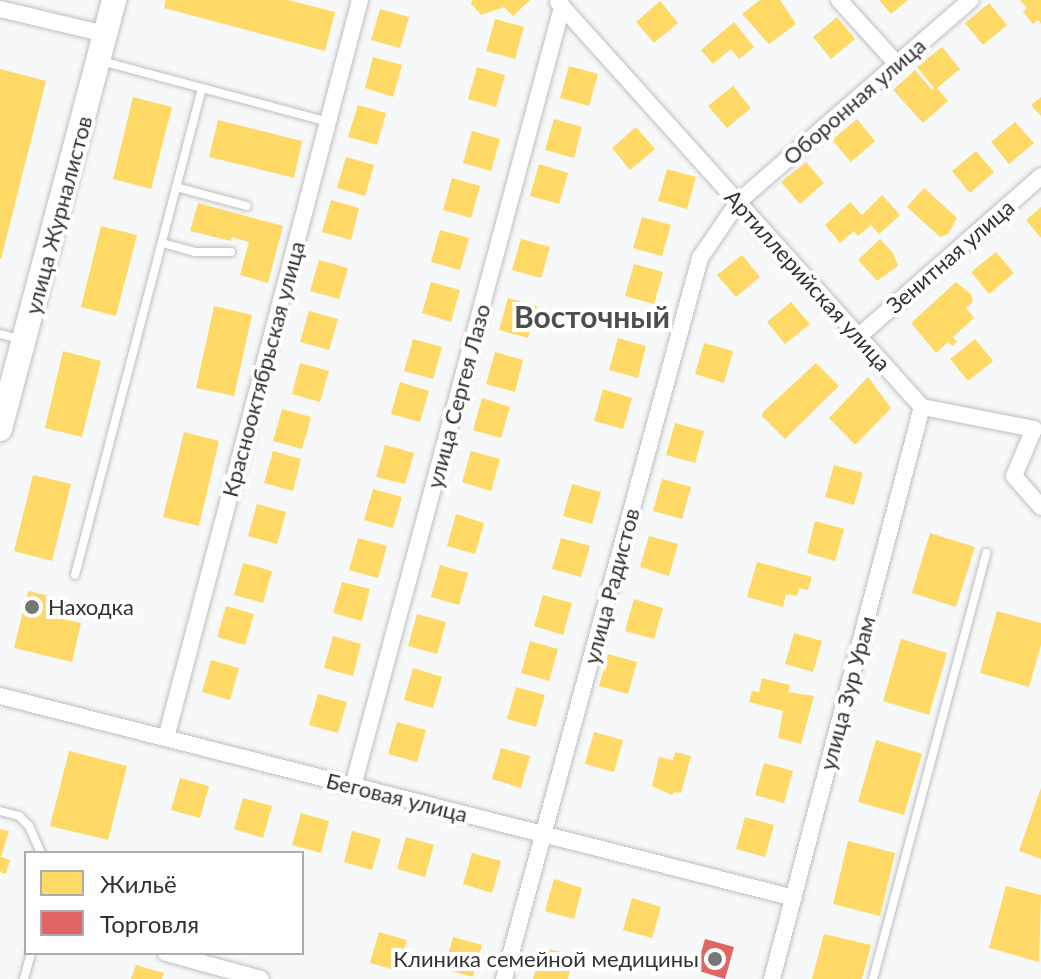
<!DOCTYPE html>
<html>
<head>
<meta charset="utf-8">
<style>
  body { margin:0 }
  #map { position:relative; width:1041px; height:979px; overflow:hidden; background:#f7f8f9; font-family:Lato,sans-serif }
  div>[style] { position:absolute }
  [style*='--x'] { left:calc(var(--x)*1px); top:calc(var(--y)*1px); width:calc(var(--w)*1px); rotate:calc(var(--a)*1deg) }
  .homes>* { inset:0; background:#ffd966 }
  .shops>* { inset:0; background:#e06666 }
  .roads { filter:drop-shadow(0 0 2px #bebfc0) drop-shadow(0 0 2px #bebfc0) }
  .lane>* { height:8px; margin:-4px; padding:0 4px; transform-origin:4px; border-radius:4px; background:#fefefe }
  .street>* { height:16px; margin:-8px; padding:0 8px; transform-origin:8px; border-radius:8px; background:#fefefe }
  .secondary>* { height:24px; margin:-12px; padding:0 12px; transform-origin:12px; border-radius:12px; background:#fefefe }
  .dots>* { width:22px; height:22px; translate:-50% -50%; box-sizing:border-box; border:4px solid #fff; border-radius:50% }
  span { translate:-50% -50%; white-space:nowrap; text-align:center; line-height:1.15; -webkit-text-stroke:8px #fff; paint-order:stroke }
  .street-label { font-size:22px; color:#323233 }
  .poi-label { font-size:22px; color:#323233 }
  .left { translate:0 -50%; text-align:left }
  .right { translate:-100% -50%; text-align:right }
  .district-label { font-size:30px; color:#4c4d4f; font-weight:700 }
  .legend { position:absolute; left:24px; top:851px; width:280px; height:104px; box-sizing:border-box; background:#fff; border:2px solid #adadad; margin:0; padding:10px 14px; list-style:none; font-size:24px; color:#323233 }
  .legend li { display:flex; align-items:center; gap:16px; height:40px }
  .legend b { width:40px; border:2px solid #adadad }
</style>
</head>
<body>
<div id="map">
  <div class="homes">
    <i style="clip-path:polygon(166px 0,288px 0,335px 12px,325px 51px,164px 8px)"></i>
    <i style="clip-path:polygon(472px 0,530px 0,513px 16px,504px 7px,481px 15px,471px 4px)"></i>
    <i style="clip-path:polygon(760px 0,780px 0,796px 24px,769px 44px,742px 14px)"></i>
    <i style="clip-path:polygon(879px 0,908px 0,891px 14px)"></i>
    <i style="clip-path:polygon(1020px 0,1041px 0,1041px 24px,1038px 20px,1033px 24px,1023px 12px,1027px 8px)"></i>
    <i style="clip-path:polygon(660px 1px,678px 23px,654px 43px,636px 22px)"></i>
    <i style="clip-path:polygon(989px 3px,1007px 25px,983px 45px,965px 23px)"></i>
    <i style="clip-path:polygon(380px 9px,409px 17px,400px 48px,371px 40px)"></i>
    <i style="clip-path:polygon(837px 17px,855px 39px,831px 59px,813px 37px)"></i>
    <i style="clip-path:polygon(495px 19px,524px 27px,515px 59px,486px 51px)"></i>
    <i style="clip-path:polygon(734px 22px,754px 47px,739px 59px,731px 49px,713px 64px,701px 50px)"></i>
    <i style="clip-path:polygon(942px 47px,960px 69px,937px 88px,948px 101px,923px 123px,893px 90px,915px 70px,932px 90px,934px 88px,917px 67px)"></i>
    <i style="clip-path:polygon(373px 57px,402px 65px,393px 97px,365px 88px)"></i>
    <i style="clip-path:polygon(569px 66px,598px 74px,589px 106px,560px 98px)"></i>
    <i style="clip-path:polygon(477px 67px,505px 75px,496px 107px,468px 99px)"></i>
    <i style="clip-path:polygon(0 69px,46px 81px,1px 259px,0 259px)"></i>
    <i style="clip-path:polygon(733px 86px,751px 108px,727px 128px,708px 106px)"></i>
    <i style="clip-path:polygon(133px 97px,172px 107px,151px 189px,113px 179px)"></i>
    <i style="clip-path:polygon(1041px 97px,1041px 116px,1031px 105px)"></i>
    <i style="clip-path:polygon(358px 105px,386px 113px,377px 145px,348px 137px)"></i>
    <i style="clip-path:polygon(554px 119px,582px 127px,574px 158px,545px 150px)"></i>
    <i style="clip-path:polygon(857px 119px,875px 141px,851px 162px,832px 140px)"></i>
    <i style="clip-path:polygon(218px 120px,302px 141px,294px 178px,209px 157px)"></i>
    <i style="clip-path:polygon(1015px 122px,1034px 143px,1009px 164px,991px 142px)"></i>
    <i style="clip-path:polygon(636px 127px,655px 149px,630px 170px,612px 148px)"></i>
    <i style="clip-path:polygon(472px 131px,500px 139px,491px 171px,463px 163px)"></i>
    <i style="clip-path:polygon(976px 151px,994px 172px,970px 193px,952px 171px)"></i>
    <i style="clip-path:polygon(346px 157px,374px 165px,365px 196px,337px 188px)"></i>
    <i style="clip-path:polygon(806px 162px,824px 183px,800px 204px,781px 182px)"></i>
    <i style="clip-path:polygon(539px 164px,568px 173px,559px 204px,530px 196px)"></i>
    <i style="clip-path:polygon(667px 169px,696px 177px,687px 209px,658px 201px)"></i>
    <i style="clip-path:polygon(452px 178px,480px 186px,471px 218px,443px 210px)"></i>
    <i style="clip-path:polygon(924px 188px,957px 218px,948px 234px,940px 237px,907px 207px)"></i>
    <i style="clip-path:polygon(882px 195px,900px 215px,879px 234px,871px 225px,858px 236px,854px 231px,840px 243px,825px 225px,850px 202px,862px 215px)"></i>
    <i style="clip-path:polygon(331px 200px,359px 208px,351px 240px,322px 232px)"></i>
    <i style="clip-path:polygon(198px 203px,283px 226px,268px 283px,240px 275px,249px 242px,232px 237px,231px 241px,190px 231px)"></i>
    <i style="clip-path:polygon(1041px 207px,1041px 238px,1026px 220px)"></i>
    <i style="clip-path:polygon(642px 217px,671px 225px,662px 256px,633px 248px)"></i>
    <i style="clip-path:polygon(101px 226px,137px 235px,116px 316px,81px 307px)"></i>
    <i style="clip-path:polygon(440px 230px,469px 238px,460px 270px,431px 262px)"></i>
    <i style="clip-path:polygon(521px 239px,550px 247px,541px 278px,512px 270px)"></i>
    <i style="clip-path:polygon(880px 239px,893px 253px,898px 266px,877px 281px,858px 260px)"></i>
    <i style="clip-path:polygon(996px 252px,1014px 273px,989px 294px,971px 272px)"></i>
    <i style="clip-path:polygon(742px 255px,760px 277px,736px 297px,717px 275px)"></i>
    <i style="clip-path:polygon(319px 260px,348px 268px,339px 299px,310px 291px)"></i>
    <i style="clip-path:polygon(634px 264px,663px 272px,654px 304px,625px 296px)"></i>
    <i style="clip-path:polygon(431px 282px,460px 290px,451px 322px,422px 313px)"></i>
    <i style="clip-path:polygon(956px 282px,971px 294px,973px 302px,966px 308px,974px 318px,953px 337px,957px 342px,952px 346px,948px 342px,936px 353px,911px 323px)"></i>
    <i style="clip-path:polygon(508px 298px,537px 306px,528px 338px,499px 330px)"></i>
    <i style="clip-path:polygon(791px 302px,810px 324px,785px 344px,767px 322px)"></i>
    <i style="clip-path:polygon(214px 306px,252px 315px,234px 396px,196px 388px)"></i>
    <i style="clip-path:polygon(309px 311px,338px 319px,329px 350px,300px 342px)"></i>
    <i style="clip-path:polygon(618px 338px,646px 346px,638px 378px,609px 370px)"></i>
    <i style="clip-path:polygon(413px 339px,442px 347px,433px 379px,404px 371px)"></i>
    <i style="clip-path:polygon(975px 339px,993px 361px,968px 381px,950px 359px)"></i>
    <i style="clip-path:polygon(704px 343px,733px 351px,724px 383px,695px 374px)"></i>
    <i style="clip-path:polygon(63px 351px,101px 361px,82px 437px,45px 428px)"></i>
    <i style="clip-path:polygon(495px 352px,523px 360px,515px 392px,486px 384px)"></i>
    <i style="clip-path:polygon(300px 363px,329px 371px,320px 402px,292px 394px)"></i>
    <i style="clip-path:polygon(816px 363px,839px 386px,785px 439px,762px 416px,763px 412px)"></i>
    <i style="clip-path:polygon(868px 377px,891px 408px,855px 445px,829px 418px)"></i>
    <i style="clip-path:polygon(400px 382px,429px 391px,420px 422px,391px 414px)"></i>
    <i style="clip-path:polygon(603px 389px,632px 398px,623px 429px,594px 421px)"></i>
    <i style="clip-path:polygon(482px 398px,510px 407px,501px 438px,473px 430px)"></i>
    <i style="clip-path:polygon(282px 409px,311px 417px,302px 449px,273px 441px)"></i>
    <i style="clip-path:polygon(675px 423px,704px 431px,695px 463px,666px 455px)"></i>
    <i style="clip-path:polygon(184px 432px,219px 441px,199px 526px,163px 517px)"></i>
    <i style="clip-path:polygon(385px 445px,414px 453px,405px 484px,376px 477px)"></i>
    <i style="clip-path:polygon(273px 451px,301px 459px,293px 491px,264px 483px)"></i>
    <i style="clip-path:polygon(471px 451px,500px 459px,491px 491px,462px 482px)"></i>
    <i style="clip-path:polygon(834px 465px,863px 473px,854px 505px,825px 497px)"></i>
    <i style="clip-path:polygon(33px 475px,71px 484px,52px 561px,14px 551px)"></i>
    <i style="clip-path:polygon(662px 479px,691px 487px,682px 519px,653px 511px)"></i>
    <i style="clip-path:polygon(572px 484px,601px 492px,592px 524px,563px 516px)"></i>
    <i style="clip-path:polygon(373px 489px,402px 497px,393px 528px,364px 520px)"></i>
    <i style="clip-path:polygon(257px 504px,286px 512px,277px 544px,248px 536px)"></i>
    <i style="clip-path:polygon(456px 514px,484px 523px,475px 554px,447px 546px)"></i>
    <i style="clip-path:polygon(815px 521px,844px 529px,835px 561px,807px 553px)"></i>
    <i style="clip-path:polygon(930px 533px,975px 547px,956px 607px,912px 593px)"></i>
    <i style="clip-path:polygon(649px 536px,678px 544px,669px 576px,640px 567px)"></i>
    <i style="clip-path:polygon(358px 538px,387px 546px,378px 578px,349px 570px)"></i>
    <i style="clip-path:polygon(561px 538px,590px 546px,581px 577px,552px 569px)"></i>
    <i style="clip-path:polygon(757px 562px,812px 577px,808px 590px,799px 588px,797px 596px,786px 594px,783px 607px,747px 597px)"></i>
    <i style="clip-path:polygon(243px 563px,272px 571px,263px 603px,234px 595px)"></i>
    <i style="clip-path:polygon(440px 565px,468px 573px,459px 605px,431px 597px)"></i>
    <i style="clip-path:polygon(342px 582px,370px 589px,362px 621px,333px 613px)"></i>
    <i style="clip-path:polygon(28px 591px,62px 599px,58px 618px,81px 623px,72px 662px,14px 648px)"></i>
    <i style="clip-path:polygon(543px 595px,572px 603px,563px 635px,534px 626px)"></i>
    <i style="clip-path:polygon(634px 599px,663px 608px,654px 639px,625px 631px)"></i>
    <i style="clip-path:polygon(226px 606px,254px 614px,245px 645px,217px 637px)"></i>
    <i style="clip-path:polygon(997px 611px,1041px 623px,1041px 645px,1029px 687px,980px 673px)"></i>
    <i style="clip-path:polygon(417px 614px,446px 622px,437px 654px,408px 646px)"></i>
    <i style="clip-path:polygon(794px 633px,822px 641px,813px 672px,785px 664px)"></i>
    <i style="clip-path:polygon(333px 636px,361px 644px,353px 676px,324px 668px)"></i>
    <i style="clip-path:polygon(901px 639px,947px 653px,929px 715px,883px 701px)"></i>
    <i style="clip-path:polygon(530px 641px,558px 649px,549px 681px,521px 673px)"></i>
    <i style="clip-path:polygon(608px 654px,637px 662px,628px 694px,599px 686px)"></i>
    <i style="clip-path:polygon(211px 660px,239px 668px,230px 700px,202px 692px)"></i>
    <i style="clip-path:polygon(413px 668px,442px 677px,433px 708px,404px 700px)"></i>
    <i style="clip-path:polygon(762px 678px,790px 685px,788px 692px,814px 696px,801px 744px,778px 738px,783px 711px,749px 702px,752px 691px,759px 692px)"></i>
    <i style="clip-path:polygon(516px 687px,545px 695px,536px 727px,507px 719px)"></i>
    <i style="clip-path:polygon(318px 694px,347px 702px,338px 733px,309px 725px)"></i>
    <i style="clip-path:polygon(397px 722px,426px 730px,417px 762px,388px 754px)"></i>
    <i style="clip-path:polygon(594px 732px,623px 740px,614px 772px,585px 764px)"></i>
    <i style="clip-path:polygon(876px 740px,922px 754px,904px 815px,858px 802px)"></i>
    <i style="clip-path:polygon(501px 748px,530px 756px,521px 788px,492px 779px)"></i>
    <i style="clip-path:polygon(69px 751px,127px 766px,108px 840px,50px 826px)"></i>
    <i style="clip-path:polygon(675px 752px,691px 756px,681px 793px,674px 792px,672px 795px,652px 786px,659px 757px,673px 760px)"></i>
    <i style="clip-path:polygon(764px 763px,793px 771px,784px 803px,755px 795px)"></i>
    <i style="clip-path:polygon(180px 778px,209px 786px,200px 818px,171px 810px)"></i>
    <i style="clip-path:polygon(1041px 788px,1041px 859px,1019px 851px)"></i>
    <i style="clip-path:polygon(243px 798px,272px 806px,263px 838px,234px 829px)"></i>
    <i style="clip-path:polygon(301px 813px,329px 821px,321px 853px,292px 845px)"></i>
    <i style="clip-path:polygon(745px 817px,774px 825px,765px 857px,736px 849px)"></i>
    <i style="clip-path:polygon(0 829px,9px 831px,1px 857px,10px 860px,6px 874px,0 872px)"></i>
    <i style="clip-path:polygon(352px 831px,381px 839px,372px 870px,344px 862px)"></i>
    <i style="clip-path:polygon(406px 837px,434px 845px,425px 877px,397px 869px)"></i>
    <i style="clip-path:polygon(848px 841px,895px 853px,880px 916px,833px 904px)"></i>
    <i style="clip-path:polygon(472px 853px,501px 861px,492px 893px,463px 884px)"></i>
    <i style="clip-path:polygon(554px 879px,582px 888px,574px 919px,545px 911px)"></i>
    <i style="clip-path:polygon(1006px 886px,1041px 895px,1039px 962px,989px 948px)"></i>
    <i style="clip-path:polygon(632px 898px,661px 907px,652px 938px,623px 930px)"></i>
    <i style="clip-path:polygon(379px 932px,407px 940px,398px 971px,370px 963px)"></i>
    <i style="clip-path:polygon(824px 934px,871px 945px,862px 979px,812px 979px)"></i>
    <i style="clip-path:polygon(453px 937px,482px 945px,473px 977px,444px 969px)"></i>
    <i style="clip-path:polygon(542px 948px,573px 954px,568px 979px,533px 979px)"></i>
    <i style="clip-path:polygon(136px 965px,164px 973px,162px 979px,131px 979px)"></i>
  </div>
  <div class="shops">
    <i style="clip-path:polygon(705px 939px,734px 947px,725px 979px,696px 970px)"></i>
  </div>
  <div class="roads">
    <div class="lane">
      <i style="--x:101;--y:61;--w:235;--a:15"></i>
      <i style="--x:176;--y:187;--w:73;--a:15"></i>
      <i style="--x:162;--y:243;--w:34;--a:15"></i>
      <i style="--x:195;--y:252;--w:36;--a:0"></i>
      <i style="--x:0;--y:334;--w:24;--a:15"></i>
      <i style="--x:75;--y:575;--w:503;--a:-75.38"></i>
      <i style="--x:0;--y:811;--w:20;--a:15"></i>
      <i style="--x:19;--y:816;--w:14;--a:45"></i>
      <i style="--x:29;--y:826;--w:30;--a:66"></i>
      <i style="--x:24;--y:979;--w:27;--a:-75"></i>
      <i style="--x:873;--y:979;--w:441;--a:-75.1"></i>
    </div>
    <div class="street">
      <i style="--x:839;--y:0;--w:86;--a:47.8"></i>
      <i style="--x:558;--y:2;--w:545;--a:48.05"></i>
      <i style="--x:922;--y:407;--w:114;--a:11.1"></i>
      <i style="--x:1034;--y:429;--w:51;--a:113.1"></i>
      <i style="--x:1014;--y:476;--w:41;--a:48.9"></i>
      <i style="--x:0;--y:9;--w:108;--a:13.4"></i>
      <i style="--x:858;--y:337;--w:244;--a:-41.3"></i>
      <i style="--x:0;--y:696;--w:819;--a:14.27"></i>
      <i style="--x:166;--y:738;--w:763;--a:-75.27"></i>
      <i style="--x:353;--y:786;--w:807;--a:-74.98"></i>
      <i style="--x:166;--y:953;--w:98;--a:15.3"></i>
      <i style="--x:504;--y:979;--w:747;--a:-74.79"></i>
      <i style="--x:700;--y:258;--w:68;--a:-55.8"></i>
      <i style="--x:738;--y:202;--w:308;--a:-41"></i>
      <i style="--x:772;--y:979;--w:591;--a:-75.31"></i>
    </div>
    <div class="secondary">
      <i style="--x:0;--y:429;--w:444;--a:-75.1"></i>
    </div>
  </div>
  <div class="dots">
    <i style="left:32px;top:607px;background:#777778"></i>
    <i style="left:715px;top:959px;background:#777778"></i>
  </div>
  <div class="street-label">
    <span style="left:854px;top:101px;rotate:-41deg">Оборонная улица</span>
    <span style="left:58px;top:215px;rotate:-75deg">улица Журналистов</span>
    <span style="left:950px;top:256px;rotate:-41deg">Зенитная улица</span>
    <span style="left:808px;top:280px;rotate:48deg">Артиллерийская улица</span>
    <span style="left:263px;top:369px;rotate:-75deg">Краснооктябрьская улица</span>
    <span style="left:458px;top:396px;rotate:-75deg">улица Сергея Лазо</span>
    <span style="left:611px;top:586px;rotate:-75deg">улица Радистов</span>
    <span style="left:847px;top:693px;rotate:-75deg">улица Зур Урам</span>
    <span style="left:397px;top:797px;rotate:14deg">Беговая улица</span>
  </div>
  <div class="poi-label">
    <span class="left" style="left:48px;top:607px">Находка</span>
    <span class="right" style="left:699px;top:959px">Клиника семейной медицины</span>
  </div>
  <div class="district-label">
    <span style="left:592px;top:316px">Восточный</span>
  </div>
  <ul class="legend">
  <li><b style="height:22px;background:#ffd966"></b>Жильё</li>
  <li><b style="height:22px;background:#e06666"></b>Торговля</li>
  </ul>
</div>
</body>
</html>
